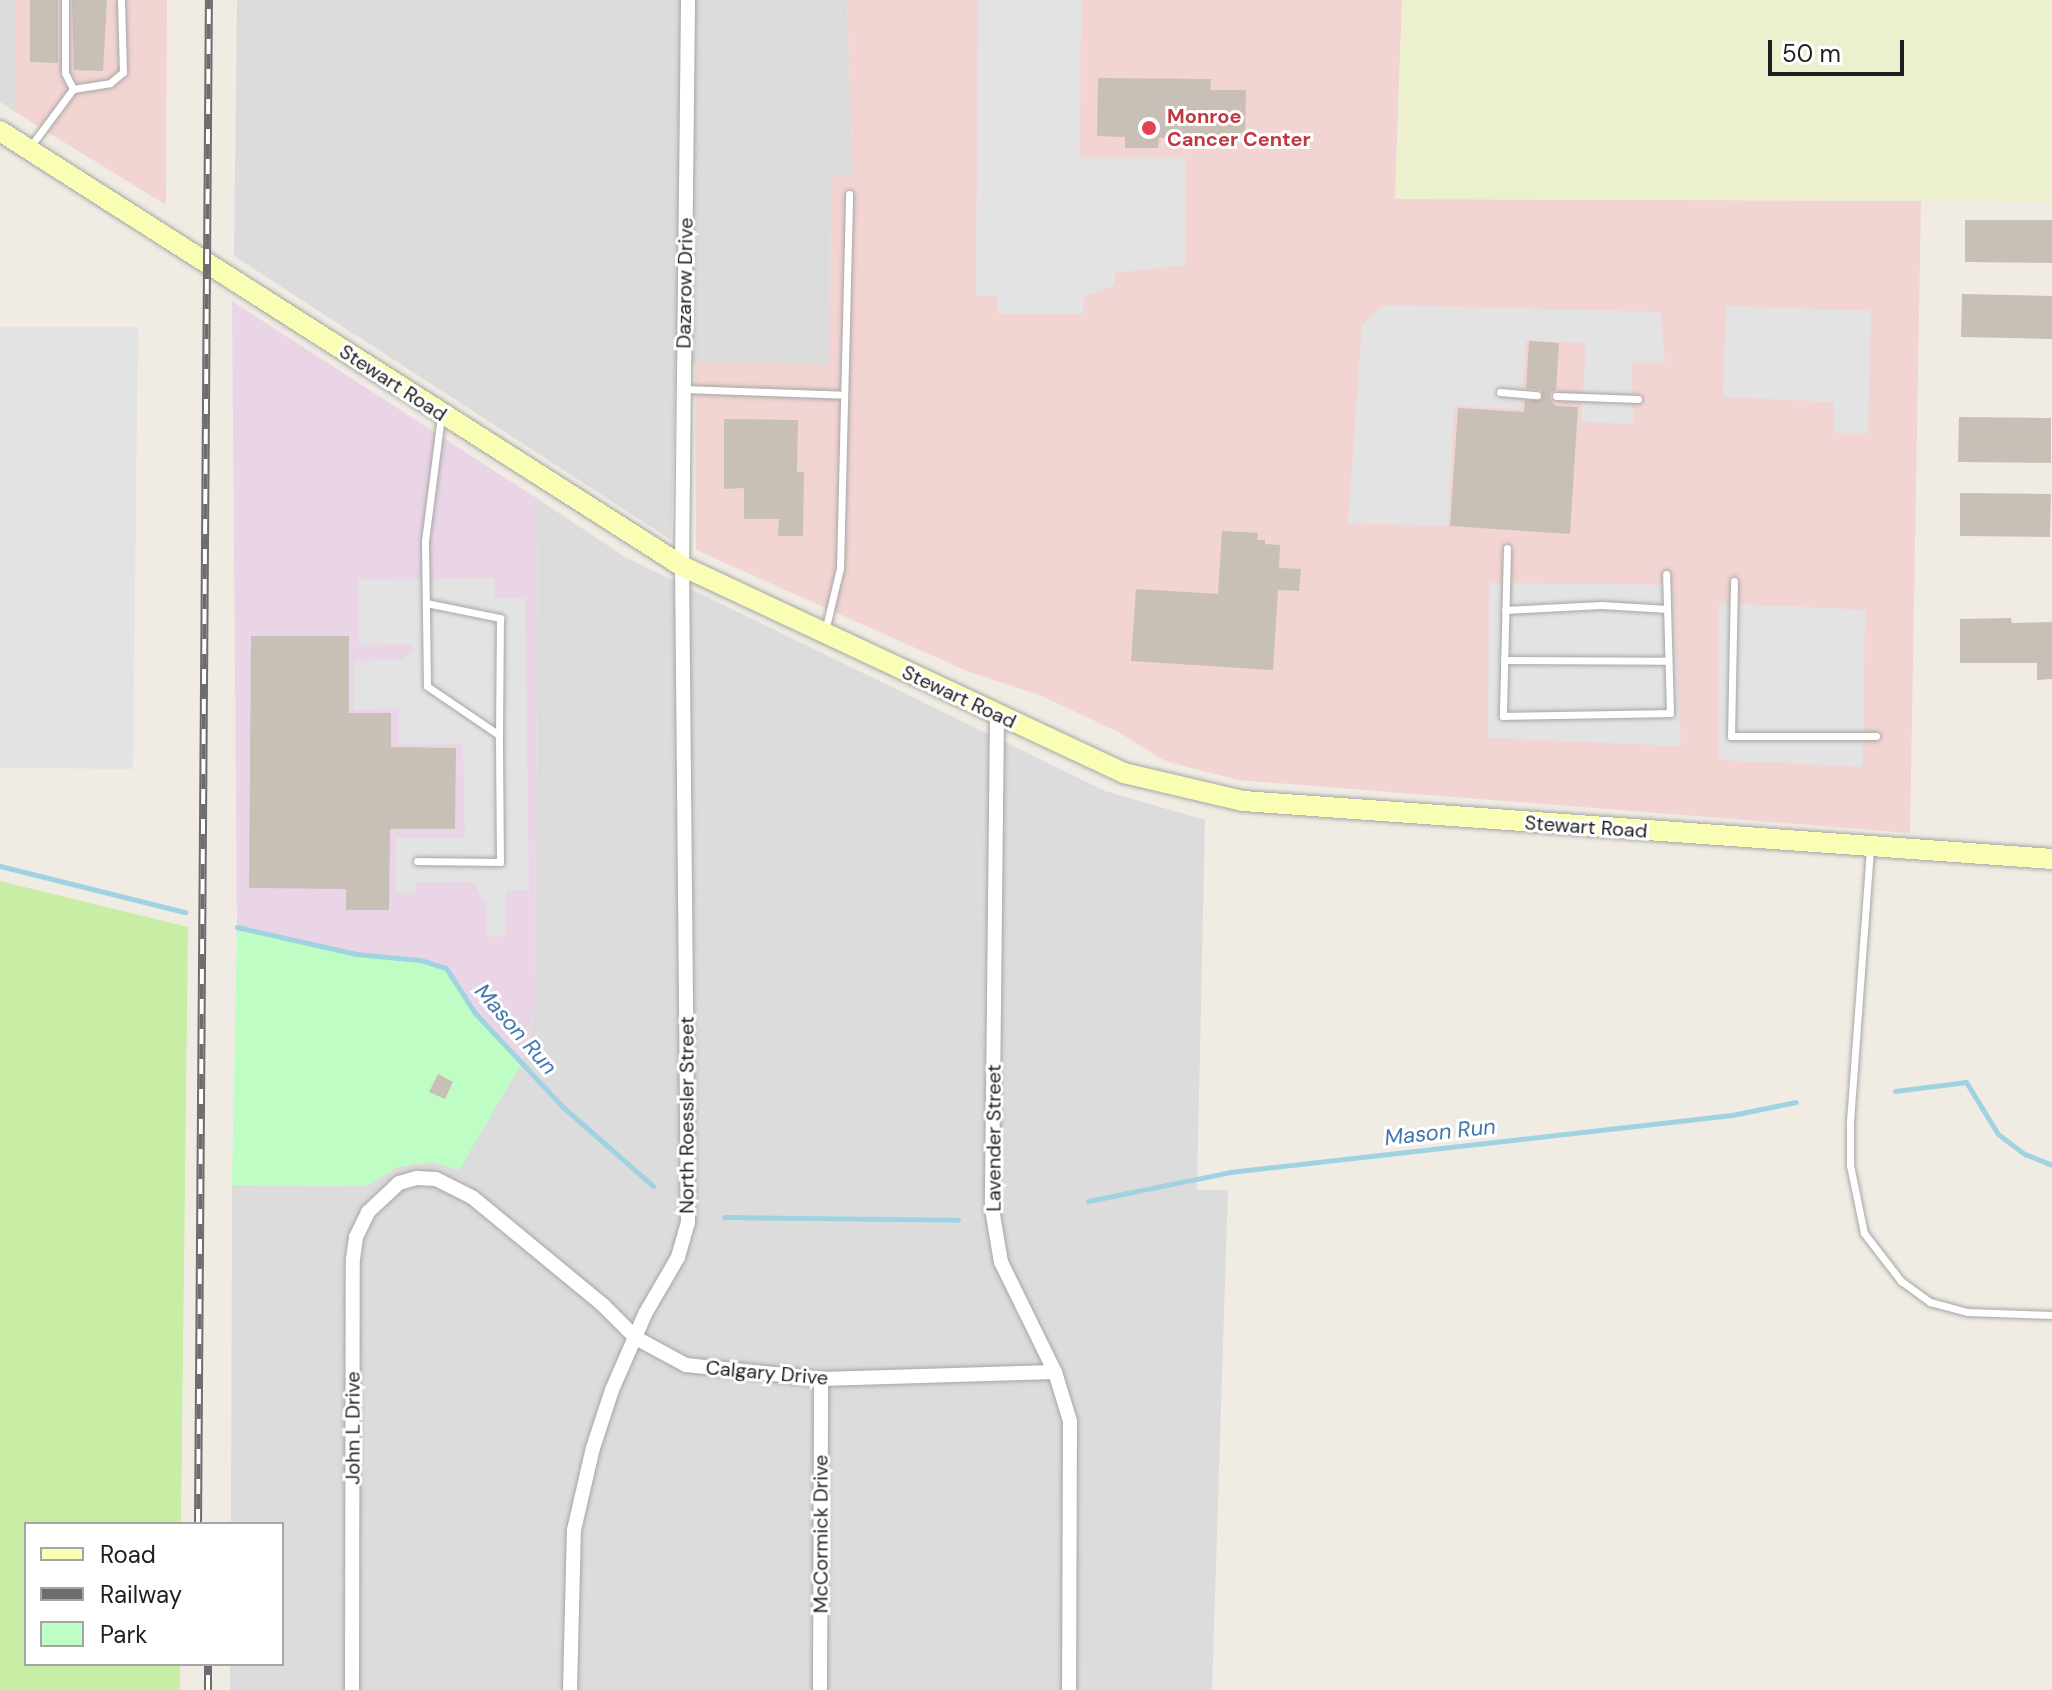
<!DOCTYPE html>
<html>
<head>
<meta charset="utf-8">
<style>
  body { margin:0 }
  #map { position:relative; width:2052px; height:1690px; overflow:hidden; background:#f0ece4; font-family:"DM Sans",sans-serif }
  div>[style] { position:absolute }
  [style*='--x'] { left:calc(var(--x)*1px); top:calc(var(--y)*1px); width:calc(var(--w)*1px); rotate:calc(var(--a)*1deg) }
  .residential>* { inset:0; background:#dddcdc }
  .commercial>* { inset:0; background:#f2d4d2 }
  .industrial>* { inset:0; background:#ead5e6 }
  .farmland>* { inset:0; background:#edf0ce }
  .grass>* { inset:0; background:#c8eea6 }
  .park>* { inset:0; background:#befdc4 }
  .parking>* { inset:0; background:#e3e3e3 }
  .stream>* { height:5px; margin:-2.5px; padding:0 2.5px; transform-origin:2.5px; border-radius:2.5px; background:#a1d2e1 }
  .building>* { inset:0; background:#c8bfb7 }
  .roads { filter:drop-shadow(0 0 2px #a6a6a6) drop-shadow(0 0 2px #a6a6a6) }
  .lane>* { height:7px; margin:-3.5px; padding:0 3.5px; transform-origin:3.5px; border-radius:3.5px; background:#fff }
  .street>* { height:14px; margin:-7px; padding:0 7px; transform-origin:7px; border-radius:7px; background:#fff }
  .secondary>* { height:20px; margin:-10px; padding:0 10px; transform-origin:10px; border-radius:10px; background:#f9feb4 }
  .rail>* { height:8px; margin-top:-4px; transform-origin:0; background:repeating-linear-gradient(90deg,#fff 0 15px,#6d6d6d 0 30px); box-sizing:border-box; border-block:2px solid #6d6d6d }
  .dots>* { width:22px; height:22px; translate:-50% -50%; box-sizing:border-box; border:4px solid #fff; border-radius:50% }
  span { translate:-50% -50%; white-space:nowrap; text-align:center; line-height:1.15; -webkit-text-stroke:6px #fff; paint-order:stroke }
  .health-label { font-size:20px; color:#be3a42; font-weight:700 }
  .left { translate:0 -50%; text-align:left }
  .street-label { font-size:20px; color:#1f1f1f }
  .water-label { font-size:22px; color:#4176ae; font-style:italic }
  .legend { position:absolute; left:24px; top:1522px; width:260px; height:144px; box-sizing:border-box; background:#fff; border:2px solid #a5a5a5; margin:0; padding:10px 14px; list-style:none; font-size:24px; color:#1f1f1f }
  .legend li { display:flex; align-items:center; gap:16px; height:40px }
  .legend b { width:40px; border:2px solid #a5a5a5 }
  .scale { position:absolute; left:1768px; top:40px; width:136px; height:36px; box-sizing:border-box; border:4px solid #1f1f1f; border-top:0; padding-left:10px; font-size:24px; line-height:28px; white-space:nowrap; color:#1f1f1f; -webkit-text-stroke:6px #fff; paint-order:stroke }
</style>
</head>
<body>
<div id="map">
  <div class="residential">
    <i style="clip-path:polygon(0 0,15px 0,15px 112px,0 102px)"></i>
    <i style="clip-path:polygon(237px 0,847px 0,853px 175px,831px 176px,830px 365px,676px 363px,671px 540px,234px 256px)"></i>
    <i style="clip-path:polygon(538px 499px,625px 557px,1105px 791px,1205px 820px,1197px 1190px,1228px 1190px,1212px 1690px,230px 1690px,230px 1664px,282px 1664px,282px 1524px,231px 1524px,232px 1185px,367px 1186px,397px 1167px,414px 1164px,433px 1162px,459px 1170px,526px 1051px,535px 1009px)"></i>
  </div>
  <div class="commercial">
    <i style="clip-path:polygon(15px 0,167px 0,166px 205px,15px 112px)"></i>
    <i style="clip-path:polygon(847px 0,1402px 0,1395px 199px,1921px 201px,1910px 833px,1238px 780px,1165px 761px,1118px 732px,1042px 696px,967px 671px,696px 550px,695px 362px,830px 365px,831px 176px,853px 175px)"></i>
  </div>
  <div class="industrial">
    <i style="clip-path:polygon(232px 301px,538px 499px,535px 1009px,523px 1061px,475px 1013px,446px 968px,420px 960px,356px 954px,237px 927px)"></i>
  </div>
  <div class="farmland">
    <i style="clip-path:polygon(1402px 0,2052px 0,2052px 201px,1395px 199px)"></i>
  </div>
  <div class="grass">
    <i style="clip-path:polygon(0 881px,188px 927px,181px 1524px,26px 1524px,26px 1664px,180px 1664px,180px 1690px,0 1690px)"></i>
  </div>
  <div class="park">
    <i style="clip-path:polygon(237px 927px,356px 954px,420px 960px,446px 968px,475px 1013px,523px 1061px,459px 1170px,433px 1162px,414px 1164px,397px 1167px,367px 1186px,232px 1185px)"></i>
  </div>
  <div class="parking">
    <i style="clip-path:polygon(978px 0,1081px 0,1080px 157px,1186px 157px,1185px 265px,1115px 273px,1115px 285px,1084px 297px,1083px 314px,997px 314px,997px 296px,976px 296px)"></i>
    <i style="clip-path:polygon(1384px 305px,1661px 312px,1665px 363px,1632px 363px,1633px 424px,1581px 422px,1586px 343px,1526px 340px,1521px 409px,1454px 406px,1448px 526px,1348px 523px,1362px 325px)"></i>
    <i style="clip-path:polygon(1726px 306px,1871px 311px,1868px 433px,1834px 433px,1834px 402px,1723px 397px)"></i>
    <i style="clip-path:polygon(0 327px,138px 327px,133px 769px,0 768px)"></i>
    <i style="clip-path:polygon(494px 578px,495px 598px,525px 598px,529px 890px,506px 891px,506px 936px,487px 937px,486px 906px,473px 882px,416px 883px,415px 893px,396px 893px,396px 838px,465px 837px,463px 744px,399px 745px,399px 708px,354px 710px,354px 661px,401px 660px,412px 652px,411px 644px,359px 645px,358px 580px)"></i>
    <i style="clip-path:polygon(1489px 583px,1673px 585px,1681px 746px,1488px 738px)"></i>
    <i style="clip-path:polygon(1719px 603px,1865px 610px,1863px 767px,1719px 760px)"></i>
  </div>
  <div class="stream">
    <i style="--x:0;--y:866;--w:191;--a:14"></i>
    <i style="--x:237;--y:927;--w:122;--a:12.8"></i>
    <i style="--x:356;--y:954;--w:64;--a:5.4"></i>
    <i style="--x:420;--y:960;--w:27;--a:17"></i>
    <i style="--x:446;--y:968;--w:54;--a:57.2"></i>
    <i style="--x:475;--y:1013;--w:129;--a:46.9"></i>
    <i style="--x:563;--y:1107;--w:120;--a:41.3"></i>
    <i style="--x:1895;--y:1091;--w:72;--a:-7.2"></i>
    <i style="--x:1966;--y:1082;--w:61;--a:58.4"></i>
    <i style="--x:1998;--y:1134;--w:34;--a:37"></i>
    <i style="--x:2025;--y:1154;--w:29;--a:22"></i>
    <i style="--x:1088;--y:1201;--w:145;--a:-11.5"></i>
    <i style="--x:1230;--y:1172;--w:505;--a:-6.48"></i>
    <i style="--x:1732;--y:1115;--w:65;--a:-11.5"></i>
    <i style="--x:724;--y:1217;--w:234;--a:0.7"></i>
  </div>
  <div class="building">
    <i style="clip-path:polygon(30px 0,58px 0,58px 63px,30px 62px)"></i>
    <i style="clip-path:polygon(72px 0,107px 0,103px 71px,74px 70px)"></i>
    <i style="clip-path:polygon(1098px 78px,1211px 79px,1210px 90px,1246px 90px,1245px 139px,1159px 138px,1158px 148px,1125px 148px,1125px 137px,1097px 136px)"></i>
    <i style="clip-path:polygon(1965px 220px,2052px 220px,2052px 263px,1965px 262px)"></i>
    <i style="clip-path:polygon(1962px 294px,2052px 296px,2052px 339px,1961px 337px)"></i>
    <i style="clip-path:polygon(1529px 341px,1559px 343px,1556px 390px,1551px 392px,1550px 398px,1555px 406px,1578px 407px,1570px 534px,1450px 526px,1458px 408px,1524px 412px,1525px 401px,1542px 399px,1541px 390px,1526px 388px)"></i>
    <i style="clip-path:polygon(1959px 417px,2051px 418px,2051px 463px,1958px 462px)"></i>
    <i style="clip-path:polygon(724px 419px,798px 420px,797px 472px,804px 472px,803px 536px,778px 536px,779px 519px,744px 519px,744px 488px,724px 489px)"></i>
    <i style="clip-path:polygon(1960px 493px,2051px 494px,2050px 537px,1960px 536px)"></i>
    <i style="clip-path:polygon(1222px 531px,1258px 533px,1257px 540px,1265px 540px,1265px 544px,1280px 545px,1279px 568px,1301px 569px,1299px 591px,1278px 590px,1273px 670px,1131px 661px,1136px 589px,1218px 594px)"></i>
    <i style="clip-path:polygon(2011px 618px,2012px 623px,2052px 622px,2052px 679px,2037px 680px,2037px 663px,1960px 663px,1960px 619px)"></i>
    <i style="clip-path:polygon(251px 636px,349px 636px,349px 713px,391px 713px,391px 747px,456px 748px,455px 829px,390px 829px,389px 910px,346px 910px,346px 889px,249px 888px)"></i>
    <i style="clip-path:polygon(438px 1074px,453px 1082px,445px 1099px,429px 1092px)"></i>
  </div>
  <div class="roads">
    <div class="lane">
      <i style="--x:65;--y:0;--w:73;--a:90"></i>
      <i style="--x:65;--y:73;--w:18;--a:63"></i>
      <i style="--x:30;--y:147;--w:72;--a:-53.4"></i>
      <i style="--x:73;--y:89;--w:37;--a:-9"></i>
      <i style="--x:110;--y:83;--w:17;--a:-40"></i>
      <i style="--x:123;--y:72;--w:72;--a:-91.6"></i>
      <i style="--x:684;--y:389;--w:160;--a:2.1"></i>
      <i style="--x:1500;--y:392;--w:37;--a:5"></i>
      <i style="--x:1556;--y:396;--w:82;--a:2.1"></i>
      <i style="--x:1507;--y:548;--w:168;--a:91.4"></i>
      <i style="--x:1503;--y:716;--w:167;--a:-1"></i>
      <i style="--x:1670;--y:713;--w:139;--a:-91.6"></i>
      <i style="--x:1734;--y:581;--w:155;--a:91.1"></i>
      <i style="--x:1731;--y:736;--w:145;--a:0"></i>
      <i style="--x:426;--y:603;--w:76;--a:11.5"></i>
      <i style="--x:500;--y:618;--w:117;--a:90.5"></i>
      <i style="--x:1505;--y:610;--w:96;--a:-3"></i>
      <i style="--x:1601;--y:605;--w:66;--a:3.5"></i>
      <i style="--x:825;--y:631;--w:65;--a:-76.6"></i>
      <i style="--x:840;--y:568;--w:374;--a:-88.6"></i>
      <i style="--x:1504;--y:660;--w:164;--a:0.3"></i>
      <i style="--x:1870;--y:849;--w:276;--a:94.2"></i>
      <i style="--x:1850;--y:1124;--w:41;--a:90"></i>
      <i style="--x:1850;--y:1165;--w:69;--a:78.4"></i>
      <i style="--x:1864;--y:1233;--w:61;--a:52.4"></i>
      <i style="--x:1901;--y:1281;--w:36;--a:36"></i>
      <i style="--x:1930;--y:1302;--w:38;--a:15"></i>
      <i style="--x:1967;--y:1312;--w:85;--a:2"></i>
      <i style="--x:417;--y:861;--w:83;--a:0.7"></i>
      <i style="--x:500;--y:862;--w:127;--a:-90.5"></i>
      <i style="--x:499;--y:735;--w:87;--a:-145.8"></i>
      <i style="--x:427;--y:686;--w:145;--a:-90.8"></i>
      <i style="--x:425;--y:541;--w:126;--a:-82.7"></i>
    </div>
    <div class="street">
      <i style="--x:997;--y:715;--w:494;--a:90.6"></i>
      <i style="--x:992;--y:1209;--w:54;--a:80.4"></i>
      <i style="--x:1001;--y:1262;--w:123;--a:63.9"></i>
      <i style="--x:1055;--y:1372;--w:51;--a:73"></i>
      <i style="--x:1070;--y:1421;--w:269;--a:90.2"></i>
      <i style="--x:352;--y:1690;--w:431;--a:-89.9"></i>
      <i style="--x:353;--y:1259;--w:22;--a:-82"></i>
      <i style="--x:356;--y:1237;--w:28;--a:-64"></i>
      <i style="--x:368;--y:1212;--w:42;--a:-43.1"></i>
      <i style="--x:399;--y:1183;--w:19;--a:-16"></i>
      <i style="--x:417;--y:1178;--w:19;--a:3"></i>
      <i style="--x:436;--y:1179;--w:40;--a:26.6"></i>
      <i style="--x:472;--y:1197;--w:170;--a:39.5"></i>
      <i style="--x:603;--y:1305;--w:47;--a:45"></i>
      <i style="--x:636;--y:1338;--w:57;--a:28.4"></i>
      <i style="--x:686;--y:1365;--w:136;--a:5.9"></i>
      <i style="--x:821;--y:1379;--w:234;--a:-1.7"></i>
      <i style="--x:570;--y:1690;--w:160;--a:-88.6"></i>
      <i style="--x:574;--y:1530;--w:84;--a:-77"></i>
      <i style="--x:593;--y:1448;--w:61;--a:-71.9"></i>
      <i style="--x:612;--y:1390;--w:83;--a:-66.5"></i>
      <i style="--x:645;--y:1314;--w:66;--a:-59.9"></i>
      <i style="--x:678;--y:1257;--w:35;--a:-74"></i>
      <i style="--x:688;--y:1223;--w:657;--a:-90.52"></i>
      <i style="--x:682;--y:566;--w:566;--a:-89.39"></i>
      <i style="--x:820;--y:1690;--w:311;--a:-89.8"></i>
    </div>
    <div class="secondary">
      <i style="--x:0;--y:131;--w:809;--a:32.53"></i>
      <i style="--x:682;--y:566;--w:488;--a:25.1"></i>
      <i style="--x:1124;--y:773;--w:122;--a:13.2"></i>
      <i style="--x:1243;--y:801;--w:811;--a:4.1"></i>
    </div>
  </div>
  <div class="rail">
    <i style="--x:198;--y:1524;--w:1524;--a:-89.59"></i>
    <i style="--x:208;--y:1690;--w:26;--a:-90"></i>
  </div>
  <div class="dots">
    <i style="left:1149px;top:128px;background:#e0444e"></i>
  </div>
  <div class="health-label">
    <span class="left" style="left:1167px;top:128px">Monroe<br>Cancer Center</span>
  </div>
  <div class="street-label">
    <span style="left:685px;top:283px;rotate:-89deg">Dazarow Drive</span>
    <span style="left:393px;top:383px;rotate:33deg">Stewart Road</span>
    <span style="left:959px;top:697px;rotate:25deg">Stewart Road</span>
    <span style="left:1586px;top:827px;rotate:4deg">Stewart Road</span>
    <span style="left:687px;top:1115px;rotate:-90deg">North Roessler Street</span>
    <span style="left:994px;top:1138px;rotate:-90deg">Lavender Street</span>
    <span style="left:767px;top:1373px;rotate:5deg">Calgary Drive</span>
    <span style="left:353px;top:1428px;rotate:-90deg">John L Drive</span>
    <span style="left:821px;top:1534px;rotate:-90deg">McCormick Drive</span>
  </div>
  <div class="water-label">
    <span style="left:516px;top:1029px;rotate:49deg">Mason Run</span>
    <span style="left:1440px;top:1132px;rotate:-6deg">Mason Run</span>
  </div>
  <ul class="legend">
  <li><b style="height:10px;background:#f9feb4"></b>Road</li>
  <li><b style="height:10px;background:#6d6d6d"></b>Railway</li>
  <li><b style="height:22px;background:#befdc4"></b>Park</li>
  </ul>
  <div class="scale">50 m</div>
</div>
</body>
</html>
